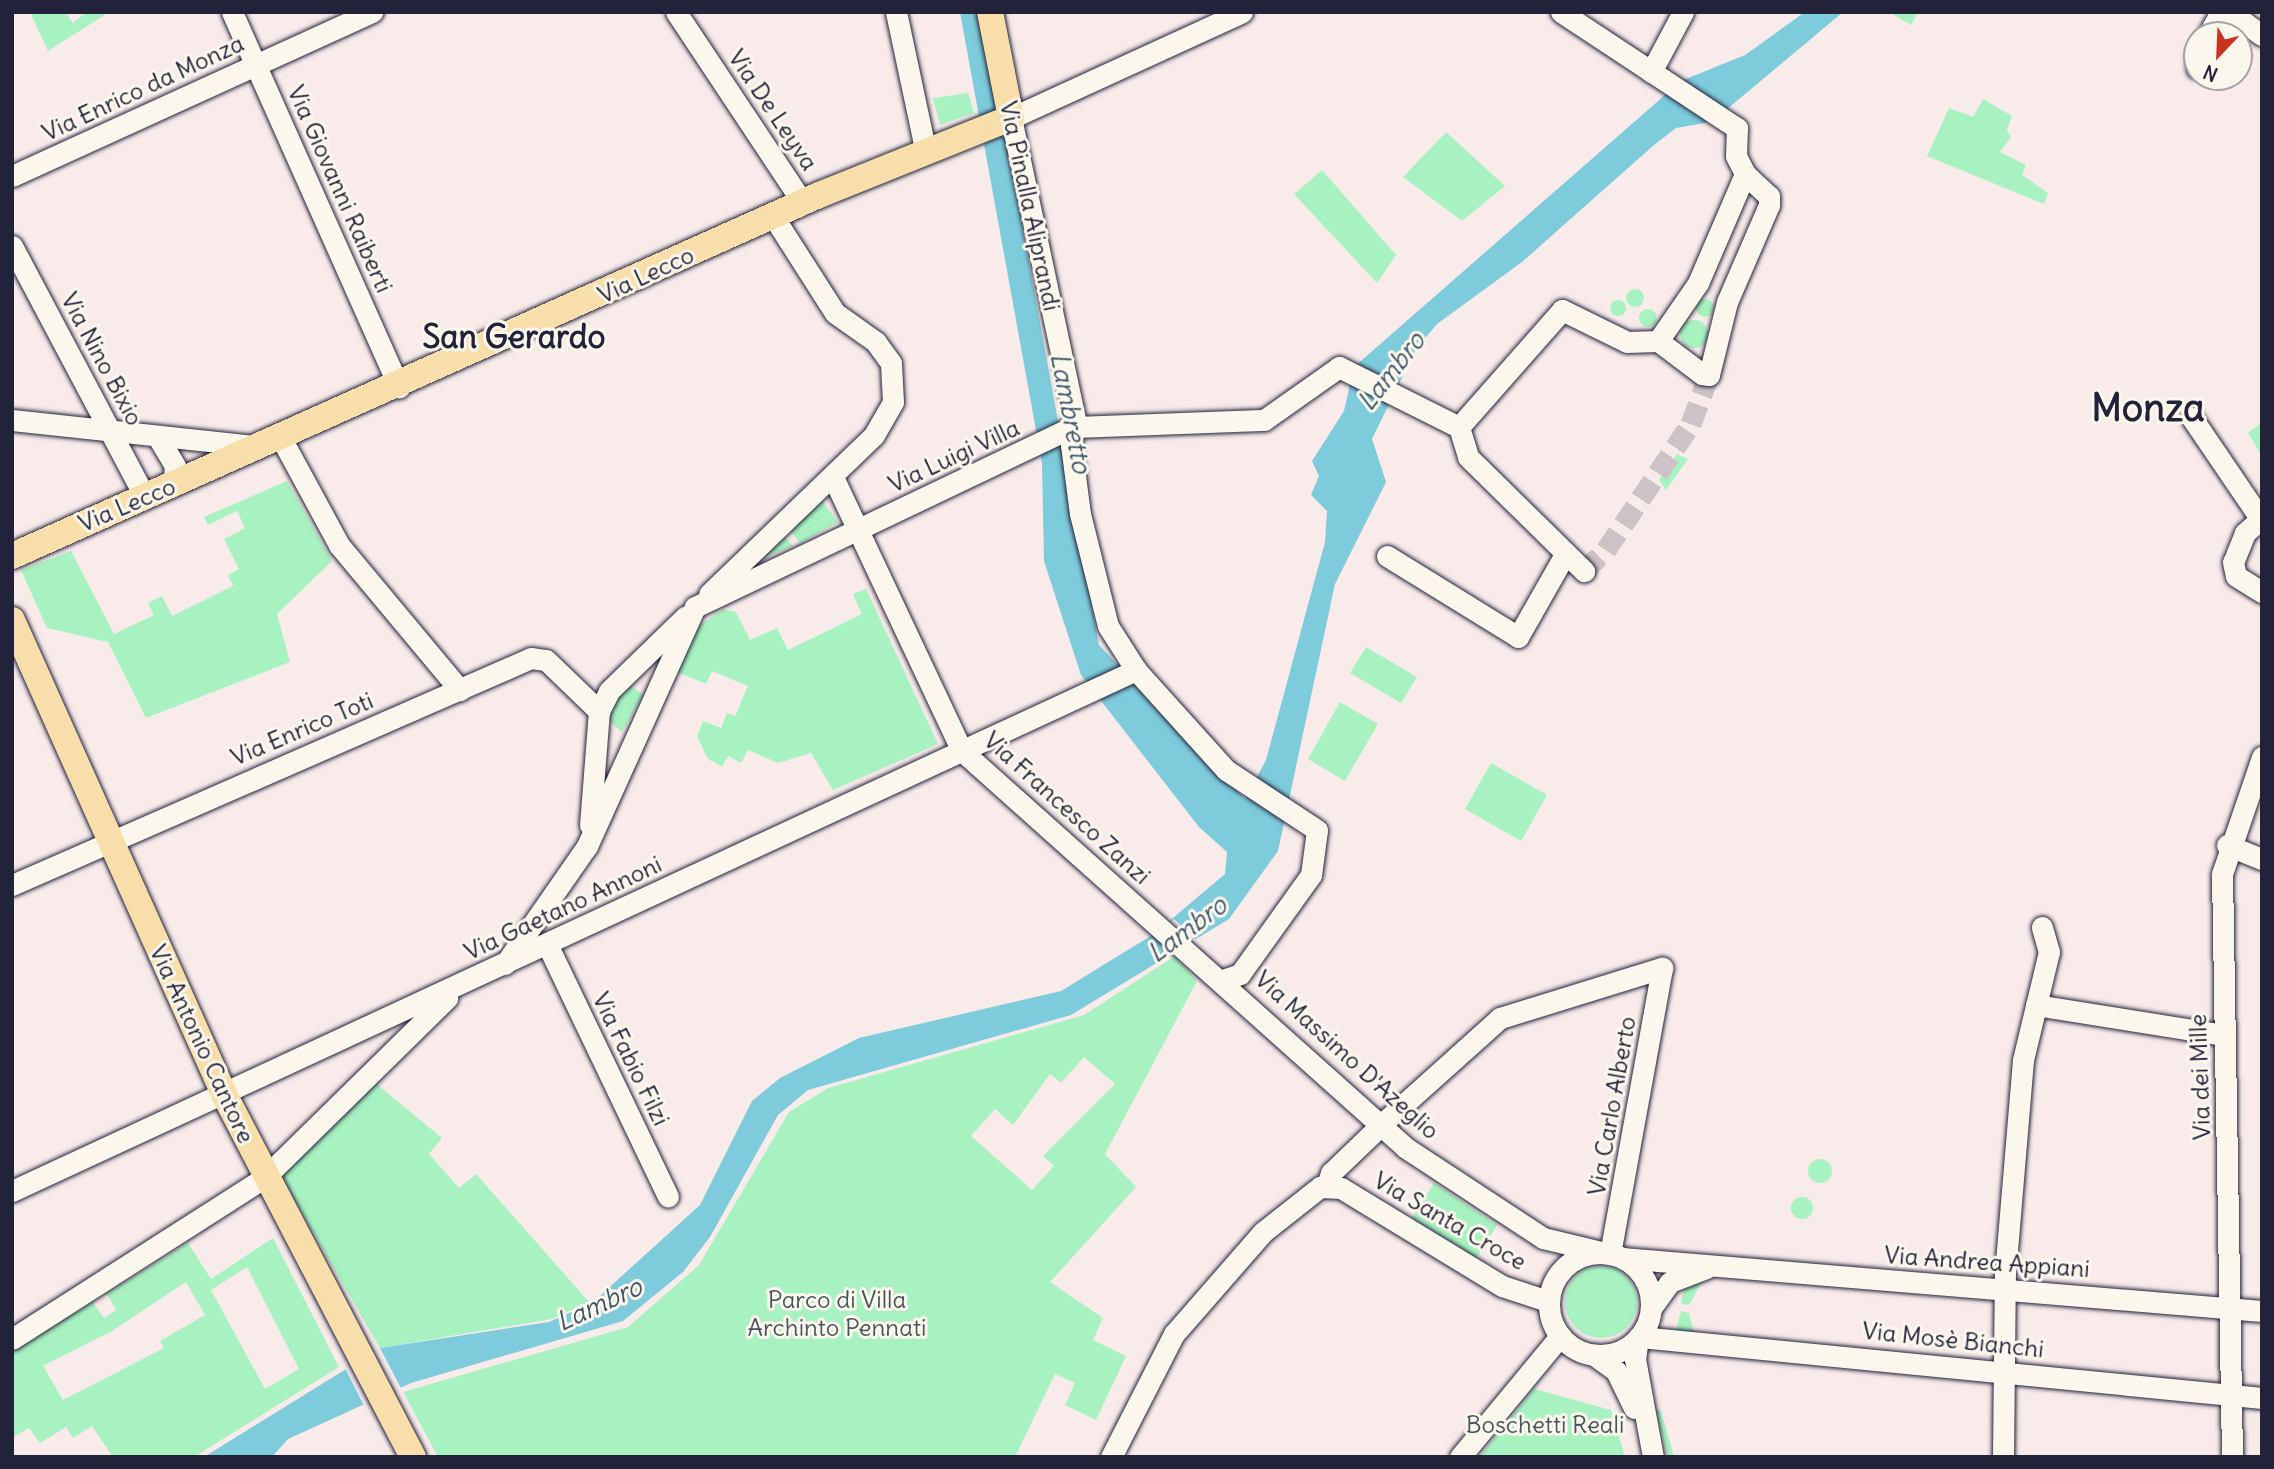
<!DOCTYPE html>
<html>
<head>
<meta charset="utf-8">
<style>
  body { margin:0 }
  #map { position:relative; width:2274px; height:1469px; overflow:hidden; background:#f8ebea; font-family:Delius,sans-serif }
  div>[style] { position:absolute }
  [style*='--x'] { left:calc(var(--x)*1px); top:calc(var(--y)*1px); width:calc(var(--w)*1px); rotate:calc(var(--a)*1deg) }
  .green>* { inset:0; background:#a8f2c1 }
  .round { border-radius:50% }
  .water>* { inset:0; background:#7dcbdb }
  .pier>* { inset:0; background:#f8ebea }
  .minor-tunnel>* { height:21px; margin-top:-10.5px; transform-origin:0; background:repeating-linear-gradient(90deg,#cdc3c7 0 21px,transparent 0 31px) }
  .roads { filter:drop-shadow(0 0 2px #22223b) drop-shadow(0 0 2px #22223b) }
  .minor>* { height:21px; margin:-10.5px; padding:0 10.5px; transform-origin:10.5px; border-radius:10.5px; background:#fbf7ec }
  .minor>.ring { margin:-10.5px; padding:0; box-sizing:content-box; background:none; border:21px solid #fbf7ec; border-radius:50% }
  .major>* { height:26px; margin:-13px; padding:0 13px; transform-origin:13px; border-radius:13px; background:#f8deab }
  span { translate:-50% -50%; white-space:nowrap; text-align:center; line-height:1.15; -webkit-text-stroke:6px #fbf7ec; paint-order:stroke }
  .street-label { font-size:24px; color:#22223b }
  .park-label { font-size:24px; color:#44565c }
  .water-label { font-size:26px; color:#3d556b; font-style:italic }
  .district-label { font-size:32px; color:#22223b; font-weight:700 }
  .town-label { font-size:38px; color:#22223b; font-weight:700 }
  .frame { position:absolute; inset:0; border:14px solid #22223b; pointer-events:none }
  .north { position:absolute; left:2183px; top:21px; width:70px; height:70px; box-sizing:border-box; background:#fbf7ec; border:2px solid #a4a2a5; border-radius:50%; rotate:203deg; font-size:19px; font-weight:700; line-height:28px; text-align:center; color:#22223b }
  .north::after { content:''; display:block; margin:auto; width:24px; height:32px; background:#c8321e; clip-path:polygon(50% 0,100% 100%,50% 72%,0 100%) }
</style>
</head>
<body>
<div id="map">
  <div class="green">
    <i style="clip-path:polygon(30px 12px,65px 12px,73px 23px,87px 12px,106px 14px,48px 51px)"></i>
    <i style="clip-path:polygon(1889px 12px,1918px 12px,1911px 25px)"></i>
    <i style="clip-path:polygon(968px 93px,974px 113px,940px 125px,933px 98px)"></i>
    <i style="clip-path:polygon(1983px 99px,2012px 116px,2007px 130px,2011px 137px,2000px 152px,2026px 165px,2022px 175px,2048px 193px,2044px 204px,1927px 156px,1949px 108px,1973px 117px)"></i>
    <i style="clip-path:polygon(1446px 132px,1505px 186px,1462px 221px,1403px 177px)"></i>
    <i style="clip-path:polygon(1322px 170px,1396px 255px,1377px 283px,1294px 194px)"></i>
    <i class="round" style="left:1626px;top:289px;width:18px;height:18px"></i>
    <i class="round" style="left:1696px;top:299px;width:18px;height:18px"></i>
    <i class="round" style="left:1610px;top:300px;width:16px;height:16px"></i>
    <i class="round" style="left:1639px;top:309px;width:18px;height:18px"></i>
    <i class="round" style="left:1680px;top:320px;width:28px;height:28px"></i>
    <i style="clip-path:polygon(2262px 422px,2262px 456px,2248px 433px)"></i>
    <i style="clip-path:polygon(1677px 454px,1688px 459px,1666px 490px,1659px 480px)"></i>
    <i style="clip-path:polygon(287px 481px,332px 561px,277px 614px,290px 662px,146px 718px,108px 642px,47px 628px,21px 570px,71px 551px,114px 634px,154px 615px,148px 603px,162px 596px,172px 616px,233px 586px,228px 575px,239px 569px,224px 539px,245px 528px,237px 511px,208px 525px,204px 517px)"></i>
    <i style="clip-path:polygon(821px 500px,838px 522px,800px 543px,791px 531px)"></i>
    <i style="clip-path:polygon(784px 536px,793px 546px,760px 559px)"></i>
    <i style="clip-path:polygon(866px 589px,938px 744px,833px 790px,811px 753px,778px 763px,748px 750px,741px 763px,728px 756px,722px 767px,707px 758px,697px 736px,703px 721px,721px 728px,727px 713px,735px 716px,748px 686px,712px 671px,706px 684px,677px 672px,689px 632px,724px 609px,736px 612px,750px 640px,777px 628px,788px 650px,862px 614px,853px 594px)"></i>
    <i style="clip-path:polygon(1366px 647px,1417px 677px,1401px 703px,1350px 673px)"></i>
    <i style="clip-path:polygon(630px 685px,643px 695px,622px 732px,604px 717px)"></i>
    <i style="clip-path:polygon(1340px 702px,1378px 724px,1345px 781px,1308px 759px)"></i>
    <i style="clip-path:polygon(1491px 763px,1547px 795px,1521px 841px,1465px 809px)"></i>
    <i style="clip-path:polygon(evenodd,1175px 956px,1197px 981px,1105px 1154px,1136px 1187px,1050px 1282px,1103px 1318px,1093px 1340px,1126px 1356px,1096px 1420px,1065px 1405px,1075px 1383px,1055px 1374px,1015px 1457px,438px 1457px,403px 1392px,628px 1327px,699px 1265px,789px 1112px,828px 1088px,1084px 1015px,1175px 956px,1084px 1057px,1115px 1084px,1043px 1156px,1054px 1166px,1032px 1190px,971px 1136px,995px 1109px,1013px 1125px,1050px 1074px,1061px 1083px,1084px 1057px)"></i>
    <i style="clip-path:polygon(374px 1082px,442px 1138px,429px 1154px,459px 1188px,476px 1174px,589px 1302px,552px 1319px,380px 1348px,281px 1177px)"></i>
    <i class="round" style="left:1808px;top:1159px;width:24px;height:24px"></i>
    <i style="clip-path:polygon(1434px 1183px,1497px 1225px,1475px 1261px,1411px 1219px)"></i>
    <i class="round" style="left:1791px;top:1197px;width:22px;height:22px"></i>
    <i style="clip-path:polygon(evenodd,273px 1238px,339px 1367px,194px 1457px,113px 1457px,92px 1426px,73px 1438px,66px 1427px,40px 1443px,29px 1428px,12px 1438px,12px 1350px,93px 1302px,104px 1318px,116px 1310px,107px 1294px,188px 1243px,211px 1279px,273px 1238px,247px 1267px,299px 1369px,265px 1389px,211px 1290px,247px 1267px,273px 1238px,186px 1282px,205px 1315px,160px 1341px,164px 1348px,63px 1400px,43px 1366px,112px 1331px,186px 1282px)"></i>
    <i class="round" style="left:1565px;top:1266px;width:72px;height:72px"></i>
    <i style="clip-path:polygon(1701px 1283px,1689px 1305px,1681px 1304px,1684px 1286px)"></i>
    <i style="clip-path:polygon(1681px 1311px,1689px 1313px,1694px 1333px,1676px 1331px)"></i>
    <i style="clip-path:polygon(1534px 1389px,1611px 1410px,1625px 1457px,1479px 1457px)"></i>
    <i style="clip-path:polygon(1655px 1409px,1661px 1411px,1674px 1457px,1668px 1457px)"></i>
  </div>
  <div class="water">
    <i style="clip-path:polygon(960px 12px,983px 12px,1099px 645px,1245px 799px,1266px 760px,1325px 542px,1327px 511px,1311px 495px,1319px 476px,1312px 461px,1344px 411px,1354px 367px,1681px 81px,1745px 55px,1805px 12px,1843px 12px,1726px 110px,1705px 123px,1676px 128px,1654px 145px,1522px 262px,1437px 324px,1416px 349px,1372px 439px,1386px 482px,1335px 584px,1278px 851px,1229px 919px,1071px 1015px,808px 1090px,778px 1115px,710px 1237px,683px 1272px,623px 1321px,411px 1383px,288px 1439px,272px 1457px,204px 1457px,380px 1348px,549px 1322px,592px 1303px,700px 1205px,752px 1101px,780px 1078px,859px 1038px,1061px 991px,1154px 934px,1225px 874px,1227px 852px,1199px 827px,1081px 675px,1044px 561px,1042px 463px)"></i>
  </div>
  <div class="pier">
    <i style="clip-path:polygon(1174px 919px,1199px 942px,1186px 949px,1154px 934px)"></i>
    <i style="clip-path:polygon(380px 1348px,401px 1388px,364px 1406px,344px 1366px)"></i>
  </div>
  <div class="minor-tunnel">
    <i style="--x:1584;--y:571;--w:30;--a:-44"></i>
    <i style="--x:1606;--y:550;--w:152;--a:-56"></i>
    <i style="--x:1691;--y:424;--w:52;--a:-69.8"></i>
  </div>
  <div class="roads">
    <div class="minor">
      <i style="--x:232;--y:12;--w:411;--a:66"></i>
      <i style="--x:676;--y:12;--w:228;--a:56.4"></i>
      <i style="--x:896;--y:12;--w:140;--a:78"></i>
      <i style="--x:1561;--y:12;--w:211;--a:33.4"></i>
      <i style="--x:1737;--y:128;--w:28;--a:92"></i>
      <i style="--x:1736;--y:156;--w:20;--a:63"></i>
      <i style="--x:2230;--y:12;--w:39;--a:36"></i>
      <i style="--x:2208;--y:35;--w:26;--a:-61"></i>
      <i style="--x:2197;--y:68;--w:13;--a:-90"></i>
      <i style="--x:1651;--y:72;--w:68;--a:-61.9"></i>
      <i style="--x:1745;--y:174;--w:33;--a:43"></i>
      <i style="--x:1769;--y:196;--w:9;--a:90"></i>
      <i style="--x:1769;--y:205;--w:106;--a:113.4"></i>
      <i style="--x:1727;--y:302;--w:75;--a:103.9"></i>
      <i style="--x:1709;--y:375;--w:7;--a:-172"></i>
      <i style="--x:1702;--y:374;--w:55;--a:-143.1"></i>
      <i style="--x:1658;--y:341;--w:70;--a:-55.4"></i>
      <i style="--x:1698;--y:283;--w:119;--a:-66.7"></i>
      <i style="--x:12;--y:176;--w:396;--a:-24.5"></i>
      <i style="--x:12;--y:246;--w:284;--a:62.1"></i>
      <i style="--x:2192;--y:418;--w:121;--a:55.8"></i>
      <i style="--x:12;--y:420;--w:243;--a:6.1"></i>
      <i style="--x:1072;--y:427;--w:192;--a:-2.1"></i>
      <i style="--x:1264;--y:420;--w:92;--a:-35.2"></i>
      <i style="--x:1339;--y:367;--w:134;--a:26.6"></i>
      <i style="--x:1459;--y:427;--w:31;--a:73"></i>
      <i style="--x:1468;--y:457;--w:163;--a:44.5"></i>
      <i style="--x:1459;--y:427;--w:156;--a:-48.6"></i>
      <i style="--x:1562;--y:310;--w:72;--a:26.2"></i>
      <i style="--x:1627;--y:342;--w:31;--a:-2"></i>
      <i style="--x:281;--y:438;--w:122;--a:61.5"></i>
      <i style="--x:339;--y:545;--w:189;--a:50.2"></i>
      <i style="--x:159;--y:439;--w:31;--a:59"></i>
      <i style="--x:175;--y:466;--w:20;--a:96"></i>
      <i style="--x:833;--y:477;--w:303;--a:64.8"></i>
      <i style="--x:962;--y:751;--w:596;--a:41.8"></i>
      <i style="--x:1406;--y:1148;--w:164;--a:33.3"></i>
      <i style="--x:1543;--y:1238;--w:64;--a:13.6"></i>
      <i style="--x:2262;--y:518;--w:23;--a:139"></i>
      <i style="--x:2245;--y:533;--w:31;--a:112"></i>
      <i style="--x:2233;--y:562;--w:14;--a:78"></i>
      <i style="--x:2236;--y:576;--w:31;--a:32"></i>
      <i style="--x:1387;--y:556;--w:154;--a:31.7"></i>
      <i style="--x:1518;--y:637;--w:93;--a:-60.4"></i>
      <i style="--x:709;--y:594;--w:229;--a:-43.9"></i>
      <i style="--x:874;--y:435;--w:38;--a:-60"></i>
      <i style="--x:893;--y:402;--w:39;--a:-93"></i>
      <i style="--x:891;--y:363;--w:26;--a:-126"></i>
      <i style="--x:876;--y:342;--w:50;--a:-144.7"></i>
      <i style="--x:835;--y:313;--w:115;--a:-122.6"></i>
      <i style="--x:590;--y:825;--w:114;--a:-85.5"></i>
      <i style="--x:599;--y:711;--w:22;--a:-63"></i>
      <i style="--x:609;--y:691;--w:107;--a:-44.2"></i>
      <i style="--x:2227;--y:845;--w:38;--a:22"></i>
      <i style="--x:12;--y:885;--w:566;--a:-23.62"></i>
      <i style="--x:531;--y:658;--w:15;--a:8"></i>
      <i style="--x:546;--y:660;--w:74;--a:43.9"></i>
      <i style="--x:547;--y:944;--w:280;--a:64.4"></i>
      <i style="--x:505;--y:964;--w:144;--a:-55.2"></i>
      <i style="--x:587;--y:846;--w:262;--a:-65.7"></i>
      <i style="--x:695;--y:607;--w:418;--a:-25.5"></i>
      <i style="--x:1223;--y:980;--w:18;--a:-19"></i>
      <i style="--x:1240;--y:974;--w:122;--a:-54.4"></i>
      <i style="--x:1311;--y:875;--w:45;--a:-82.4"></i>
      <i style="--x:1317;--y:830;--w:109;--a:-146.6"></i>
      <i style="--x:1226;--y:770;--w:135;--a:-132"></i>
      <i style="--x:1136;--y:670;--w:52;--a:-122.5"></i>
      <i style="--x:1108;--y:626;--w:115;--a:-104"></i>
      <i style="--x:1080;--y:514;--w:70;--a:-97.4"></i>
      <i style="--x:1071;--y:445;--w:26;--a:-81"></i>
      <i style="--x:1075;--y:419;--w:308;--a:-102"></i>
      <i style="--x:1011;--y:118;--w:254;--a:-24.6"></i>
      <i style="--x:2036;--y:1005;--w:190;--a:9.1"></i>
      <i style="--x:1327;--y:1185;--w:13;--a:-72"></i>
      <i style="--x:1331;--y:1173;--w:72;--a:-43.9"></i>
      <i style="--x:1383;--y:1123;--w:157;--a:-41.9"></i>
      <i style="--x:1500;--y:1018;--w:170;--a:-17.2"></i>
      <i style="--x:1662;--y:968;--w:291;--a:100.3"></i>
      <i style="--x:12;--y:1191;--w:1239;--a:-24.87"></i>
      <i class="ring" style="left:1549px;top:1253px;width:81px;height:81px"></i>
      <i style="--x:1622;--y:1258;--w:642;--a:4.73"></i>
      <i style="--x:1651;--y:1308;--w:32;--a:-54"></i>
      <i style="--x:1670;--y:1282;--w:39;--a:-21"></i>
      <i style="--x:1640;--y:1337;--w:625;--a:5.6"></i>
      <i style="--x:1638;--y:1338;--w:21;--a:98"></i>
      <i style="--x:1635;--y:1359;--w:100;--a:79.6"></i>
      <i style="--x:12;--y:1339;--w:299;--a:-32.6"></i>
      <i style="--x:264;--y:1178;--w:257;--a:-44.5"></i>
      <i style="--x:1594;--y:1355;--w:27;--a:36"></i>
      <i style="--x:1616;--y:1371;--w:41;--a:64.1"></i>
      <i style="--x:1111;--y:1457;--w:138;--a:-62.9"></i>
      <i style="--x:1174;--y:1334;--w:135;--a:-48.9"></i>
      <i style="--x:1263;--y:1232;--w:73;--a:-38.3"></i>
      <i style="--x:1320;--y:1187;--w:21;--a:3"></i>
      <i style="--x:1341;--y:1188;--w:188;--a:31.3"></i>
      <i style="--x:1502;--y:1286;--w:48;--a:18.1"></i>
      <i style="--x:1460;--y:1457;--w:157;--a:-50.4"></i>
      <i style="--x:2003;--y:1457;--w:183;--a:-89.4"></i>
      <i style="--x:2005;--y:1274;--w:215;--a:-85.2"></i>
      <i style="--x:2023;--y:1060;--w:111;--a:-76.5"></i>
      <i style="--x:2049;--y:952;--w:26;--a:-106"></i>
      <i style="--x:2232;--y:1457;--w:583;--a:-90.98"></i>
      <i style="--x:2222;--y:874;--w:124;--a:-71.1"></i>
    </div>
    <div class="major">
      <i style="--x:12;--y:556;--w:884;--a:-24.1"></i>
      <i style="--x:819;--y:195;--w:207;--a:-21.9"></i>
      <i style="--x:1011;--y:118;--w:108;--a:-101.2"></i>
      <i style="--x:12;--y:620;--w:519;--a:65.9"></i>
      <i style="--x:224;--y:1094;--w:409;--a:62.5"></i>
    </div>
  </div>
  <div class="street-label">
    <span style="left:143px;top:88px;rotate:-25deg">Via Enrico da Monza</span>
    <span style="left:773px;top:110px;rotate:56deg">Via De Leyva</span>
    <span style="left:340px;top:189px;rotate:66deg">Via Giovanni Raiberti</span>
    <span style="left:1030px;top:206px;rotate:78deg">Via Pinalla Aliprandi</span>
    <span style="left:646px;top:275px;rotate:-25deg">Via Lecco</span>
    <span style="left:102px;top:359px;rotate:62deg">Via Nino Bixio</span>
    <span style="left:954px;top:456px;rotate:-25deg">Via Luigi Villa</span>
    <span style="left:127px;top:505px;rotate:-23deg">Via Lecco</span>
    <span style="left:302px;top:729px;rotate:-23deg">Via Enrico Toti</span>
    <span style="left:1067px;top:808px;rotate:42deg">Via Francesco Zanzi</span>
    <span style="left:563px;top:908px;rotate:-25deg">Via Gaetano Annoni</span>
    <span style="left:202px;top:1044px;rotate:65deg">Via Antonio Cantore</span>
    <span style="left:1347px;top:1055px;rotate:42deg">Via Massimo D'Azeglio</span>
    <span style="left:631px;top:1059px;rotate:64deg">Via Fabio Filzi</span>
    <span style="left:2200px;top:1077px;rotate:-92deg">Via dei Mille</span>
    <span style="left:1612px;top:1106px;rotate:-80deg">Via Carlo Alberto</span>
    <span style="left:1450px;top:1221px;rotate:30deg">Via Santa Croce</span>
    <span style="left:1987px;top:1262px;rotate:4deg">Via Andrea Appiani</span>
    <span style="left:1953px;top:1340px;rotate:6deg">Via Mosè Bianchi</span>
  </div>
  <div class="park-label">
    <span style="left:837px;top:1314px">Parco di Villa<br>Archinto Pennati</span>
    <span style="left:1545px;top:1425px">Boschetti Reali</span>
  </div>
  <div class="water-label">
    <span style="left:1391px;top:371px;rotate:-52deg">Lambro</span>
    <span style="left:1071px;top:413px;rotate:79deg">Lambretto</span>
    <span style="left:1187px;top:929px;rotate:-37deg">Lambro</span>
    <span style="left:599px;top:1304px;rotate:-25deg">Lambro</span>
  </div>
  <div class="district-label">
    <span style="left:514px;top:337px">San Gerardo</span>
  </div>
  <div class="town-label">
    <span style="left:2148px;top:408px">Monza</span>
  </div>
  <div class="frame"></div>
  <div class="north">N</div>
</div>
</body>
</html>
